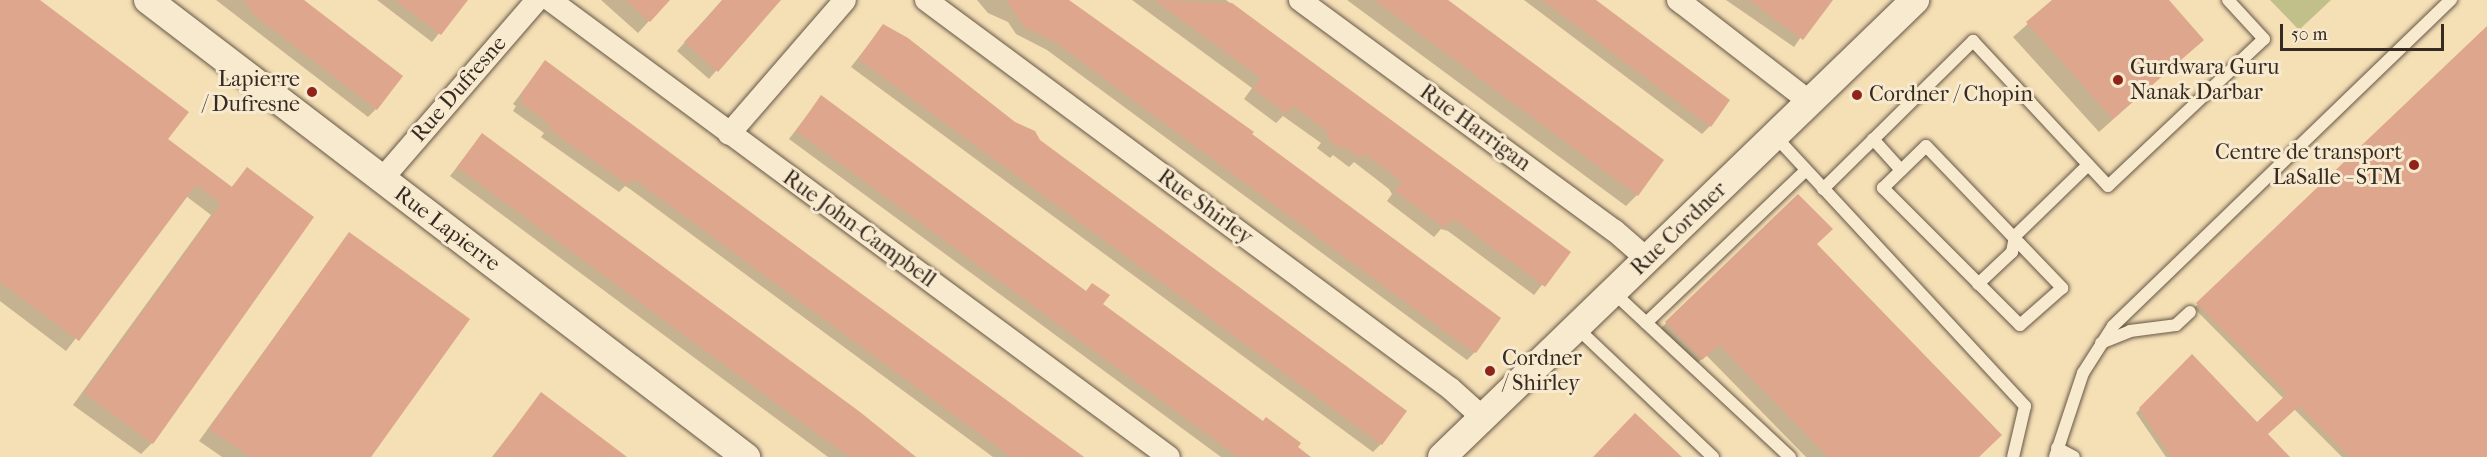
<!DOCTYPE html>
<html>
<head>
<meta charset="utf-8">
<style>
  body { margin:0 }
  #map { position:relative; width:2487px; height:457px; overflow:hidden; background:#f5dfb5; font-family:"IM FELL French Canon",serif }
  div>[style] { position:absolute }
  [style*='--x'] { left:calc(var(--x)*1px); top:calc(var(--y)*1px); width:calc(var(--w)*1px); rotate:calc(var(--a)*1deg) }
  .green>* { inset:0; background:#c1c08a }
  .shadow>* { inset:0; background:#0003 }
  .building>* { inset:0; background:#dda68d }
  .roads { filter:drop-shadow(0 0 2px #665747) drop-shadow(0 0 2px #665747) }
  .service>* { height:12px; margin:-6px; padding:0 6px; transform-origin:6px; border-radius:6px; background:#f8eacf }
  .minor>* { height:22px; margin:-11px; padding:0 11px; transform-origin:11px; border-radius:11px; background:#f8eacf }
  .tertiary>* { height:28px; margin:-14px; padding:0 14px; transform-origin:14px; border-radius:14px; background:#f8eacf }
  .dots>* { width:16px; height:16px; translate:-50% -50%; box-sizing:border-box; border:3px solid #f8eacf; border-radius:50% }
  span { translate:-50% -50%; white-space:nowrap; text-align:center; line-height:1.15; -webkit-text-stroke:6px #f8eacf; paint-order:stroke }
  .poi-label { font-size:22px; color:#362a22 }
  .left { translate:0 -50%; text-align:left }
  .right { translate:-100% -50%; text-align:right }
  .street-label { font-size:22px; color:#362a22 }
  .scale { position:absolute; left:2280px; top:24px; width:164px; height:27px; box-sizing:border-box; border:3px solid #362a22; border-top:0; padding-left:8px; font-size:18px; line-height:21px; white-space:nowrap; color:#362a22; -webkit-text-stroke:4px #f8eacf; paint-order:stroke }
</style>
</head>
<body>
<div id="map">
  <div class="green">
    <i style="clip-path:polygon(2270px 0,2331px 0,2299px 30px)"></i>
  </div>
  <div class="shadow">
    <i style="clip-path:polygon(0 0,38px 0,166px 140px,231px 188px,247px 169px,152px 443px,141px 454px,73px 405px,211px 215px,186px 196px,66px 351px,0 301px)"></i>
    <i style="clip-path:polygon(216px 0,302px 0,376px 109px,368px 117px)"></i>
    <i style="clip-path:polygon(377px 0,464px 0,465px 1px,432px 42px)"></i>
    <i style="clip-path:polygon(601px 0,668px 0,638px 33px)"></i>
    <i style="clip-path:polygon(722px 0,778px 0,709px 79px,677px 51px)"></i>
    <i style="clip-path:polygon(977px 0,1066px 0,1250px 135px,1475px 352px,1467px 360px,1047px 50px,1016px 34px,1008px 22px,988px 13px)"></i>
    <i style="clip-path:polygon(1132px 0,1226px 0,1568px 252px,1534px 295px,1448px 231px,1441px 229px,1434px 237px,1387px 201px,1392px 194px,1389px 189px,1354px 162px,1349px 167px,1333px 155px,1330px 158px,1317px 148px,1321px 143px,1283px 116px,1276px 123px,1244px 99px,1252px 88px)"></i>
    <i style="clip-path:polygon(1347px 0,1445px 0,1637px 195px,1626px 206px)"></i>
    <i style="clip-path:polygon(1524px 0,1594px 0,1710px 126px,1702px 134px)"></i>
    <i style="clip-path:polygon(1726px 0,1827px 0,1794px 47px)"></i>
    <i style="clip-path:polygon(2055px 0,2167px 0,2202px 40px,2099px 132px,2013px 37px)"></i>
    <i style="clip-path:polygon(883px 26px,1039px 141px,1381px 444px,1373px 452px,851px 67px)"></i>
    <i style="clip-path:polygon(2487px 28px,2487px 457px,2342px 457px,2294px 409px,2266px 434px,2288px 457px,2166px 457px,2136px 413px,2192px 356px,2256px 424px,2284px 399px,2194px 308px)"></i>
    <i style="clip-path:polygon(545px 62px,1077px 457px,993px 457px,630px 189px,625px 186px,619px 192px,541px 137px,544px 133px,513px 111px,516px 106px,513px 104px)"></i>
    <i style="clip-path:polygon(821px 97px,1263px 423px,1309px 457px,1221px 457px,789px 139px)"></i>
    <i style="clip-path:polygon(482px 135px,915px 457px,828px 457px,450px 176px)"></i>
    <i style="clip-path:polygon(1798px 196px,1815px 244px,1978px 457px,1806px 457px,1706px 355px,1690px 370px,1655px 334px)"></i>
    <i style="clip-path:polygon(349px 234px,369px 457px,222px 457px,199px 441px)"></i>
    <i style="clip-path:polygon(541px 394px,624px 457px,492px 457px)"></i>
  </div>
  <div class="building">
    <i style="clip-path:polygon(0 0,40px 0,189px 112px,168px 139px,232px 187px,247px 167px,314px 217px,153px 444px,84px 393px,221px 203px,196px 185px,79px 341px,0 282px)"></i>
    <i style="clip-path:polygon(244px 0,304px 0,403px 76px,377px 110px,254px 15px)"></i>
    <i style="clip-path:polygon(395px 0,468px 0,441px 35px)"></i>
    <i style="clip-path:polygon(625px 0,670px 0,650px 22px)"></i>
    <i style="clip-path:polygon(723px 0,781px 0,718px 72px,684px 42px)"></i>
    <i style="clip-path:polygon(1006px 0,1069px 0,1254px 132px,1252px 134px,1501px 318px,1476px 353px,1463px 345px,1055px 42px,1024px 27px)"></i>
    <i style="clip-path:polygon(1154px 0,1232px 3px,1571px 252px,1545px 287px,1458px 222px,1451px 220px,1445px 228px,1395px 191px,1401px 183px,1399px 179px,1364px 154px,1360px 158px,1343px 146px,1341px 149px,1326px 138px,1329px 133px,1293px 106px,1287px 114px,1253px 89px,1261px 78px)"></i>
    <i style="clip-path:polygon(1374px 0,1448px 0,1664px 160px,1638px 196px)"></i>
    <i style="clip-path:polygon(1542px 0,1596px 0,1730px 100px,1711px 127px)"></i>
    <i style="clip-path:polygon(1749px 0,1833px 0,1803px 40px)"></i>
    <i style="clip-path:polygon(2052px 0,2169px 0,2204px 40px,2113px 119px,2026px 22px)"></i>
    <i style="clip-path:polygon(883px 24px,908px 38px,1015px 122px,1035px 131px,1040px 140px,1407px 411px,1382px 445px,858px 59px)"></i>
    <i style="clip-path:polygon(2487px 26px,2487px 457px,2349px 457px,2299px 406px,2268px 434px,2290px 457px,2171px 457px,2139px 408px,2192px 354px,2257px 422px,2287px 394px,2196px 303px)"></i>
    <i style="clip-path:polygon(545px 60px,829px 270px,1084px 457px,1011px 457px,638px 182px,633px 179px,628px 185px,563px 139px,548px 128px,551px 125px,520px 102px,523px 98px,520px 95px)"></i>
    <i style="clip-path:polygon(821px 95px,1086px 291px,1092px 283px,1110px 295px,1103px 304px,1263px 421px,1266px 417px,1301px 443px,1298px 447px,1311px 457px,1238px 457px,994px 277px,796px 131px)"></i>
    <i style="clip-path:polygon(482px 133px,860px 412px,916px 457px,849px 457px,457px 167px)"></i>
    <i style="clip-path:polygon(1798px 194px,1833px 229px,1817px 244px,2002px 435px,1979px 457px,1828px 457px,1719px 345px,1702px 360px,1665px 322px)"></i>
    <i style="clip-path:polygon(349px 232px,470px 319px,371px 457px,250px 457px,209px 429px)"></i>
    <i style="clip-path:polygon(541px 392px,627px 457px,493px 457px)"></i>
    <i style="clip-path:polygon(1635px 413px,1682px 457px,1593px 457px)"></i>
  </div>
  <div class="roads">
    <div class="service">
      <i style="--x:1775;--y:136;--w:368;--a:47.2"></i>
      <i style="--x:2025;--y:406;--w:52;--a:103.2"></i>
      <i style="--x:1873;--y:139;--w:42;--a:47.9"></i>
      <i style="--x:1926;--y:146;--w:197;--a:46.2"></i>
      <i style="--x:2062;--y:288;--w:56;--a:138.6"></i>
      <i style="--x:2020;--y:325;--w:194;--a:-135"></i>
      <i style="--x:1883;--y:188;--w:60;--a:-44.3"></i>
      <i style="--x:1823;--y:189;--w:211;--a:-44.6"></i>
      <i style="--x:1973;--y:41;--w:198;--a:47"></i>
      <i style="--x:2108;--y:186;--w:214;--a:-43.3"></i>
      <i style="--x:2264;--y:39;--w:53;--a:-132.7"></i>
      <i style="--x:1978;--y:284;--w:47;--a:-43.3"></i>
      <i style="--x:2012;--y:252;--w:16;--a:-79"></i>
      <i style="--x:2015;--y:236;--w:102;--a:-44.2"></i>
      <i style="--x:1613;--y:292;--w:242;--a:43"></i>
      <i style="--x:1646;--y:323;--w:220;--a:-43.7"></i>
      <i style="--x:1576;--y:327;--w:189;--a:43.5"></i>
      <i style="--x:2101;--y:343;--w:31;--a:-22"></i>
      <i style="--x:2130;--y:331;--w:46;--a:-7.4"></i>
      <i style="--x:2176;--y:325;--w:19;--a:-43"></i>
      <i style="--x:2057;--y:448;--w:19;--a:28"></i>
      <i style="--x:2055;--y:457;--w:89;--a:-71.6"></i>
      <i style="--x:2083;--y:373;--w:56;--a:-57.4"></i>
      <i style="--x:2113;--y:326;--w:470;--a:-44"></i>
    </div>
    <div class="minor">
      <i style="--x:550;--y:0;--w:769;--a:36.44"></i>
      <i style="--x:926;--y:0;--w:653;--a:36.54"></i>
      <i style="--x:1451;--y:389;--w:42;--a:42.1"></i>
      <i style="--x:1300;--y:0;--w:391;--a:36.3"></i>
      <i style="--x:1615;--y:231;--w:43;--a:41.2"></i>
      <i style="--x:1678;--y:0;--w:167;--a:37.7"></i>
      <i style="--x:729;--y:134;--w:177;--a:-49.1"></i>
      <i style="--x:382;--y:179;--w:237;--a:-49.1"></i>
    </div>
    <div class="tertiary">
      <i style="--x:148;--y:0;--w:753;--a:37.39"></i>
      <i style="--x:1442;--y:457;--w:658;--a:-44.01"></i>
    </div>
  </div>
  <div class="dots">
    <i style="left:2118px;top:80px;background:#8f2418"></i>
    <i style="left:312px;top:92px;background:#8f2418"></i>
    <i style="left:1857px;top:95px;background:#8f2418"></i>
    <i style="left:2414px;top:165px;background:#8f2418"></i>
    <i style="left:1490px;top:371px;background:#8f2418"></i>
  </div>
  <div class="poi-label">
    <span class="left" style="left:2130px;top:80px">Gurdwara Guru<br>Nanak Darbar</span>
    <span class="right" style="left:300px;top:92px">Lapierre<br>/ Dufresne</span>
    <span class="left" style="left:1869px;top:95px">Cordner / Chopin</span>
    <span class="right" style="left:2402px;top:165px">Centre de transport<br>LaSalle - STM</span>
    <span class="left" style="left:1502px;top:371px">Cordner<br>/ Shirley</span>
  </div>
  <div class="street-label">
    <span style="left:459px;top:89px;rotate:-49deg">Rue Dufresne</span>
    <span style="left:1475px;top:128px;rotate:36deg">Rue Harrigan</span>
    <span style="left:1205px;top:207px;rotate:36deg">Rue Shirley</span>
    <span style="left:447px;top:229px;rotate:37deg">Rue Lapierre</span>
    <span style="left:859px;top:229px;rotate:36deg">Rue John-Campbell</span>
    <span style="left:1679px;top:229px;rotate:-44deg">Rue Cordner</span>
  </div>
  <div class="scale">50 m</div>
</div>
</body>
</html>
